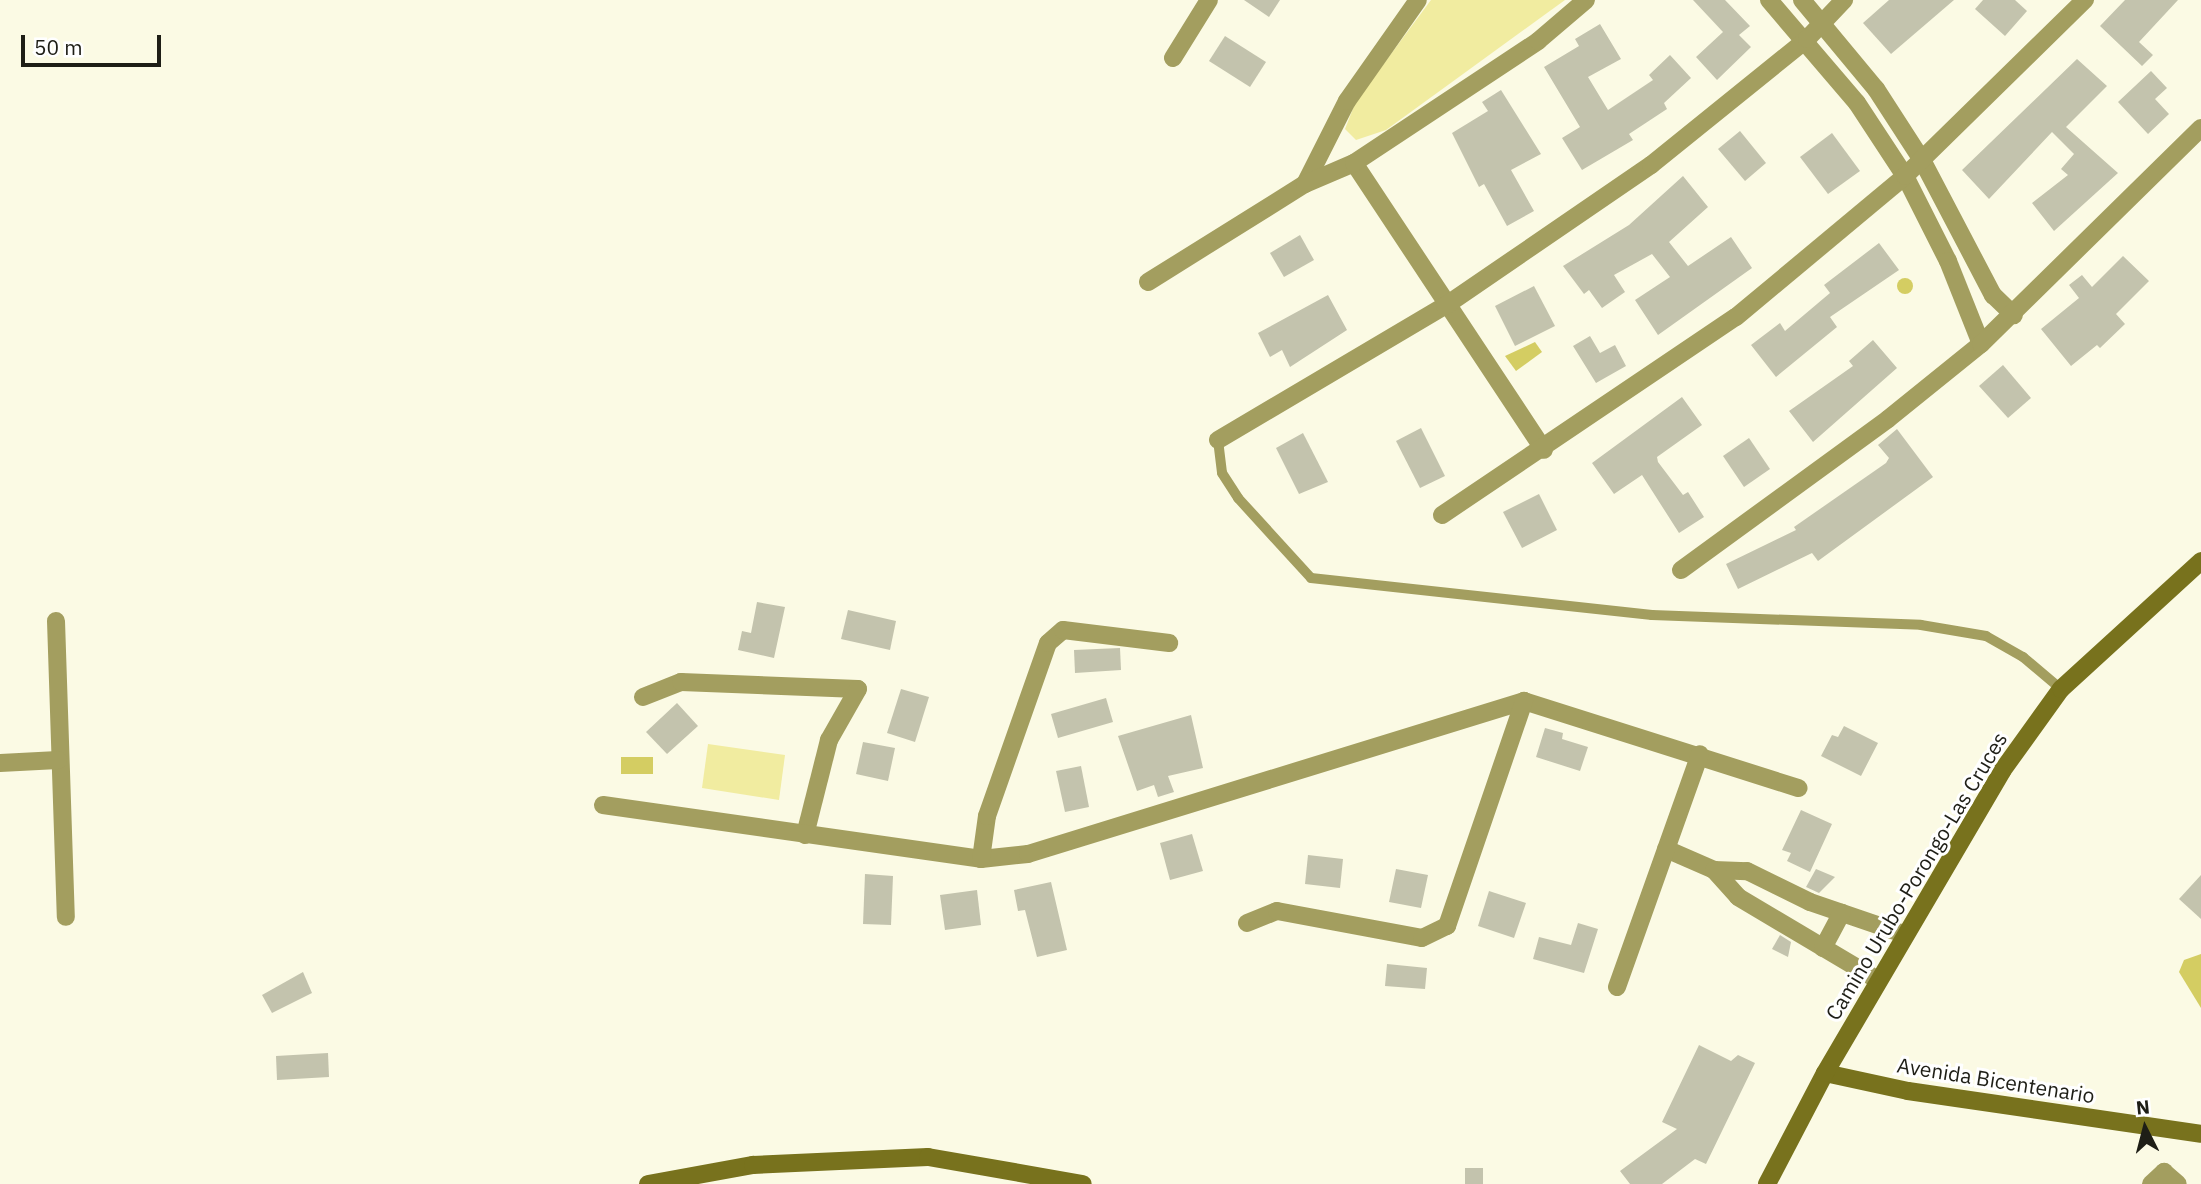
<!DOCTYPE html>
<html>
<head>
<meta charset="utf-8">
<style>
  body { margin:0 }
  #map { position:relative; width:2201px; height:1184px; overflow:hidden; background:#fbfae4; font-family:"IBM Plex Sans",sans-serif }
  div>[style] { position:absolute }
  [style*='--x'] { left:calc(var(--x)*1px); top:calc(var(--y)*1px); width:calc(var(--w)*1px); rotate:calc(var(--a)*1deg) }
  .green>* { inset:0; background:#f1eca0 }
  .water>* { inset:0; background:#d4cd62 }
  .round { border-radius:50% }
  .building>* { inset:0; background:#c3c3ad }
  .lane>* { height:10px; margin:-5px; padding:0 5px; transform-origin:5px; border-radius:5px; background:#a39e5f }
  .street>* { height:18px; margin:-9px; padding:0 9px; transform-origin:9px; border-radius:9px; background:#a39e5f }
  .secondary>* { height:18px; margin:-9px; padding:0 9px; transform-origin:9px; border-radius:9px; background:#78721d }
  span { translate:-50% -50%; white-space:nowrap; text-align:center; line-height:1.15; -webkit-text-stroke:6px #fff; paint-order:stroke }
  .street-label { font-size:21px; color:#1e1e16 }
  .north { position:absolute; left:2110px; top:1093px; width:70px; height:70px; -webkit-text-stroke:5px #fff; paint-order:stroke; rotate:354deg; font-size:19px; font-weight:700; line-height:28px; text-align:center; color:#1e1e16 }
  .north::after { content:''; display:block; margin:auto; width:24px; height:32px; background:#1e1e16; clip-path:polygon(50% 0,100% 100%,50% 72%,0 100%) }
  .scale { position:absolute; left:21px; top:35px; width:140px; height:32px; box-sizing:border-box; border:4px solid #1e1e16; border-top:0; padding-left:9px; font-size:21px; line-height:24px; white-space:nowrap; color:#1e1e16; -webkit-text-stroke:5px #fff; paint-order:stroke }
</style>
</head>
<body>
<div id="map">
  <div class="green">
    <i style="clip-path:polygon(1431px 0,1565px 0,1386px 130px,1356px 140px,1345px 129px,1356px 101px)"></i>
    <i style="clip-path:polygon(708px 744px,785px 755px,779px 800px,702px 788px)"></i>
  </div>
  <div class="water">
    <i class="round" style="left:1897px;top:278px;width:16px;height:16px"></i>
    <i style="clip-path:polygon(1535px 342px,1542px 352px,1516px 371px,1505px 356px)"></i>
    <i style="clip-path:polygon(621px 757px,653px 757px,653px 774px,621px 774px)"></i>
    <i style="clip-path:polygon(2201px 954px,2201px 1008px,2179px 972px,2184px 960px)"></i>
  </div>
  <div class="building">
    <i style="clip-path:polygon(1244px 0,1280px 0,1269px 17px)"></i>
    <i style="clip-path:polygon(1693px 0,1725px 0,1750px 26px,1739px 35px,1751px 47px,1717px 80px,1696px 57px,1723px 32px)"></i>
    <i style="clip-path:polygon(1889px 0,1954px 0,1891px 54px,1863px 23px)"></i>
    <i style="clip-path:polygon(1983px 0,2015px 0,2027px 11px,2005px 36px,1975px 9px)"></i>
    <i style="clip-path:polygon(2125px 0,2178px 0,2139px 42px,2153px 55px,2142px 66px,2100px 26px)"></i>
    <i style="clip-path:polygon(1600px 24px,1621px 59px,1588px 77px,1608px 110px,1653px 80px,1649px 75px,1670px 55px,1691px 78px,1664px 103px,1667px 109px,1629px 134px,1633px 140px,1582px 170px,1562px 138px,1580px 127px,1544px 67px,1579px 46px,1575px 39px)"></i>
    <i style="clip-path:polygon(1225px 36px,1266px 62px,1250px 87px,1209px 61px)"></i>
    <i style="clip-path:polygon(2077px 59px,2107px 86px,2066px 127px,2118px 173px,2054px 231px,2032px 203px,2068px 175px,2061px 169px,2074px 154px,2052px 132px,1989px 199px,1962px 170px)"></i>
    <i style="clip-path:polygon(2151px 71px,2167px 88px,2155px 99px,2169px 114px,2148px 134px,2118px 102px)"></i>
    <i style="clip-path:polygon(1501px 90px,1541px 154px,1511px 170px,1534px 211px,1507px 226px,1484px 184px,1479px 187px,1452px 133px,1488px 111px,1482px 102px)"></i>
    <i style="clip-path:polygon(1740px 131px,1766px 163px,1745px 181px,1718px 149px)"></i>
    <i style="clip-path:polygon(1832px 133px,1860px 171px,1828px 194px,1800px 157px)"></i>
    <i style="clip-path:polygon(1683px 176px,1708px 207px,1669px 242px,1688px 266px,1731px 237px,1752px 268px,1658px 335px,1635px 300px,1670px 277px,1652px 254px,1614px 275px,1625px 292px,1602px 308px,1589px 290px,1584px 294px,1563px 266px,1629px 225px)"></i>
    <i style="clip-path:polygon(1300px 235px,1314px 260px,1284px 277px,1270px 253px)"></i>
    <i style="clip-path:polygon(1879px 243px,1899px 270px,1830px 317px,1837px 327px,1776px 377px,1751px 345px,1780px 323px,1785px 331px,1830px 293px,1824px 285px)"></i>
    <i style="clip-path:polygon(2123px 256px,2149px 281px,2116px 314px,2125px 324px,2100px 348px,2097px 345px,2071px 366px,2041px 329px,2079px 298px,2069px 285px,2082px 275px,2092px 287px)"></i>
    <i style="clip-path:polygon(1534px 286px,1555px 326px,1515px 346px,1495px 306px)"></i>
    <i style="clip-path:polygon(1328px 295px,1347px 330px,1290px 367px,1282px 350px,1270px 357px,1258px 333px)"></i>
    <i style="clip-path:polygon(1590px 336px,1600px 353px,1615px 345px,1626px 366px,1596px 383px,1573px 346px)"></i>
    <i style="clip-path:polygon(1873px 340px,1897px 368px,1813px 442px,1789px 411px,1853px 366px,1849px 361px)"></i>
    <i style="clip-path:polygon(2003px 365px,2031px 398px,2008px 418px,1979px 386px)"></i>
    <i style="clip-path:polygon(1682px 397px,1702px 425px,1657px 457px,1658px 462px,1683px 495px,1688px 492px,1704px 517px,1679px 533px,1642px 475px,1614px 494px,1592px 463px)"></i>
    <i style="clip-path:polygon(1421px 428px,1445px 476px,1420px 488px,1396px 441px)"></i>
    <i style="clip-path:polygon(1897px 429px,1933px 477px,1818px 561px,1812px 553px,1738px 589px,1726px 564px,1796px 530px,1794px 527px,1886px 463px,1889px 458px,1878px 445px)"></i>
    <i style="clip-path:polygon(1303px 433px,1328px 482px,1299px 494px,1276px 448px)"></i>
    <i style="clip-path:polygon(1749px 438px,1770px 469px,1744px 487px,1723px 456px)"></i>
    <i style="clip-path:polygon(1539px 494px,1557px 530px,1522px 548px,1503px 512px)"></i>
    <i style="clip-path:polygon(757px 602px,785px 607px,774px 658px,738px 650px,742px 631px,751px 633px)"></i>
    <i style="clip-path:polygon(848px 610px,896px 621px,890px 650px,841px 639px)"></i>
    <i style="clip-path:polygon(1120px 648px,1121px 670px,1075px 673px,1074px 650px)"></i>
    <i style="clip-path:polygon(901px 689px,929px 697px,915px 742px,887px 733px)"></i>
    <i style="clip-path:polygon(1106px 698px,1113px 722px,1058px 738px,1051px 714px)"></i>
    <i style="clip-path:polygon(677px 703px,698px 726px,667px 754px,646px 732px)"></i>
    <i style="clip-path:polygon(1191px 715px,1203px 768px,1168px 776px,1174px 792px,1158px 797px,1154px 785px,1137px 791px,1118px 736px)"></i>
    <i style="clip-path:polygon(1844px 726px,1878px 743px,1861px 776px,1821px 756px,1832px 735px,1838px 737px)"></i>
    <i style="clip-path:polygon(1545px 728px,1563px 733px,1562px 739px,1588px 747px,1580px 771px,1536px 757px)"></i>
    <i style="clip-path:polygon(863px 742px,895px 748px,888px 781px,856px 774px)"></i>
    <i style="clip-path:polygon(1081px 766px,1089px 807px,1065px 812px,1056px 771px)"></i>
    <i style="clip-path:polygon(1801px 810px,1832px 824px,1810px 872px,1787px 861px,1791px 853px,1782px 850px)"></i>
    <i style="clip-path:polygon(1192px 834px,1203px 871px,1170px 880px,1160px 843px)"></i>
    <i style="clip-path:polygon(1308px 855px,1343px 859px,1340px 888px,1305px 884px)"></i>
    <i style="clip-path:polygon(1396px 869px,1428px 875px,1421px 908px,1389px 902px)"></i>
    <i style="clip-path:polygon(1816px 869px,1835px 877px,1819px 893px,1806px 887px)"></i>
    <i style="clip-path:polygon(865px 874px,893px 876px,891px 925px,863px 924px)"></i>
    <i style="clip-path:polygon(2201px 875px,2201px 919px,2179px 899px)"></i>
    <i style="clip-path:polygon(1051px 882px,1067px 950px,1037px 957px,1025px 910px,1018px 911px,1014px 890px)"></i>
    <i style="clip-path:polygon(977px 890px,981px 925px,945px 930px,940px 895px)"></i>
    <i style="clip-path:polygon(1489px 891px,1526px 903px,1514px 938px,1478px 926px)"></i>
    <i style="clip-path:polygon(1578px 923px,1598px 929px,1584px 973px,1533px 959px,1539px 937px,1571px 945px)"></i>
    <i style="clip-path:polygon(1780px 935px,1791px 942px,1788px 957px,1772px 949px)"></i>
    <i style="clip-path:polygon(1387px 964px,1427px 968px,1425px 989px,1385px 986px)"></i>
    <i style="clip-path:polygon(303px 972px,312px 993px,272px 1013px,262px 995px)"></i>
    <i style="clip-path:polygon(1699px 1045px,1731px 1061px,1738px 1055px,1755px 1063px,1706px 1164px,1695px 1159px,1662px 1184px,1630px 1184px,1620px 1171px,1677px 1129px,1662px 1122px)"></i>
    <i style="clip-path:polygon(328px 1053px,329px 1077px,277px 1080px,276px 1056px)"></i>
    <i style="clip-path:polygon(1465px 1168px,1483px 1168px,1483px 1184px,1465px 1184px)"></i>
  </div>
  <div class="lane">
    <i style="--x:1218;--y:440;--w:33;--a:83"></i>
    <i style="--x:1222;--y:473;--w:30;--a:57"></i>
    <i style="--x:1238;--y:498;--w:108;--a:47.6"></i>
    <i style="--x:1311;--y:578;--w:343;--a:6.2"></i>
    <i style="--x:1652;--y:615;--w:269;--a:2.1"></i>
    <i style="--x:1921;--y:625;--w:66;--a:9.6"></i>
    <i style="--x:1986;--y:636;--w:43;--a:29.6"></i>
    <i style="--x:2023;--y:657;--w:50;--a:40.1"></i>
  </div>
  <div class="street">
    <i style="--x:1769;--y:0;--w:135;--a:49.5"></i>
    <i style="--x:1857;--y:103;--w:87;--a:56.7"></i>
    <i style="--x:1905;--y:176;--w:95;--a:63.2"></i>
    <i style="--x:1948;--y:261;--w:89;--a:68.3"></i>
    <i style="--x:1802;--y:0;--w:116;--a:50.3"></i>
    <i style="--x:1876;--y:89;--w:85;--a:57.1"></i>
    <i style="--x:1922;--y:160;--w:153;--a:62.3"></i>
    <i style="--x:1993;--y:295;--w:29;--a:44"></i>
    <i style="--x:1173;--y:58;--w:68;--a:-58.2"></i>
    <i style="--x:1354;--y:163;--w:344;--a:56.5"></i>
    <i style="--x:1305;--y:184;--w:93;--a:-63.2"></i>
    <i style="--x:1347;--y:101;--w:123;--a:-54.9"></i>
    <i style="--x:1148;--y:282;--w:185;--a:-32"></i>
    <i style="--x:1305;--y:184;--w:53;--a:-23.2"></i>
    <i style="--x:1354;--y:163;--w:221;--a:-33.5"></i>
    <i style="--x:1538;--y:41;--w:63;--a:-40.5"></i>
    <i style="--x:1218;--y:440;--w:264;--a:-30.6"></i>
    <i style="--x:1445;--y:306;--w:250;--a:-34.4"></i>
    <i style="--x:1651;--y:165;--w:201;--a:-38.9"></i>
    <i style="--x:1807;--y:39;--w:54;--a:-46.5"></i>
    <i style="--x:1442;--y:515;--w:354;--a:-34"></i>
    <i style="--x:1736;--y:317;--w:220;--a:-39.8"></i>
    <i style="--x:1905;--y:176;--w:252;--a:-44.4"></i>
    <i style="--x:1681;--y:570;--w:256;--a:-36.1"></i>
    <i style="--x:1888;--y:419;--w:119;--a:-38.9"></i>
    <i style="--x:1981;--y:344;--w:308;--a:-44.5"></i>
    <i style="--x:56;--y:621;--w:296;--a:88.1"></i>
    <i style="--x:643;--y:697;--w:41;--a:-21.5"></i>
    <i style="--x:681;--y:682;--w:177;--a:2.3"></i>
    <i style="--x:858;--y:689;--w:59;--a:119.6"></i>
    <i style="--x:829;--y:740;--w:98;--a:104.2"></i>
    <i style="--x:0;--y:763;--w:58;--a:-3"></i>
    <i style="--x:603;--y:805;--w:382;--a:8.1"></i>
    <i style="--x:981;--y:859;--w:47;--a:-6.1"></i>
    <i style="--x:1028;--y:854;--w:519;--a:-17.14"></i>
    <i style="--x:1524;--y:701;--w:288;--a:17.6"></i>
    <i style="--x:1666;--y:849;--w:52;--a:23.6"></i>
    <i style="--x:1714;--y:870;--w:33;--a:2"></i>
    <i style="--x:1747;--y:871;--w:70;--a:26.2"></i>
    <i style="--x:1810;--y:902;--w:99;--a:18.8"></i>
    <i style="--x:981;--y:859;--w:43;--a:-82.1"></i>
    <i style="--x:987;--y:816;--w:183;--a:-70.6"></i>
    <i style="--x:1048;--y:643;--w:20;--a:-41"></i>
    <i style="--x:1063;--y:630;--w:107;--a:7"></i>
    <i style="--x:1714;--y:870;--w:36;--a:48"></i>
    <i style="--x:1738;--y:897;--w:163;--a:30.7"></i>
    <i style="--x:1247;--y:923;--w:32;--a:-22"></i>
    <i style="--x:1277;--y:911;--w:147;--a:10.5"></i>
    <i style="--x:1422;--y:938;--w:28;--a:-26"></i>
    <i style="--x:1447;--y:926;--w:238;--a:-71.1"></i>
    <i style="--x:1823;--y:948;--w:40;--a:-62"></i>
    <i style="--x:1617;--y:987;--w:247;--a:-70.4"></i>
    <i style="--x:2151;--y:1184;--w:18;--a:-43"></i>
    <i style="--x:2164;--y:1172;--w:18;--a:41"></i>
  </div>
  <div class="secondary">
    <i style="--x:1825;--y:1073;--w:85;--a:12.2"></i>
    <i style="--x:1908;--y:1091;--w:296;--a:8.3"></i>
    <i style="--x:648;--y:1184;--w:107;--a:-10.3"></i>
    <i style="--x:753;--y:1165;--w:175;--a:-2.6"></i>
    <i style="--x:928;--y:1157;--w:157;--a:9.9"></i>
    <i style="--x:1767;--y:1184;--w:125;--a:-62.4"></i>
    <i style="--x:1825;--y:1073;--w:350;--a:-59.6"></i>
    <i style="--x:2002;--y:771;--w:101;--a:-54.3"></i>
    <i style="--x:2061;--y:689;--w:190;--a:-42.4"></i>
  </div>
  <div class="street-label">
    <span style="left:1916px;top:876px;rotate:-59deg">Camino Urubo-Porongo-Las Cruces</span>
    <span style="left:1996px;top:1080px;rotate:9deg">Avenida Bicentenario</span>
  </div>
  <div class="north">N</div>
  <div class="scale">50 m</div>
</div>
</body>
</html>
